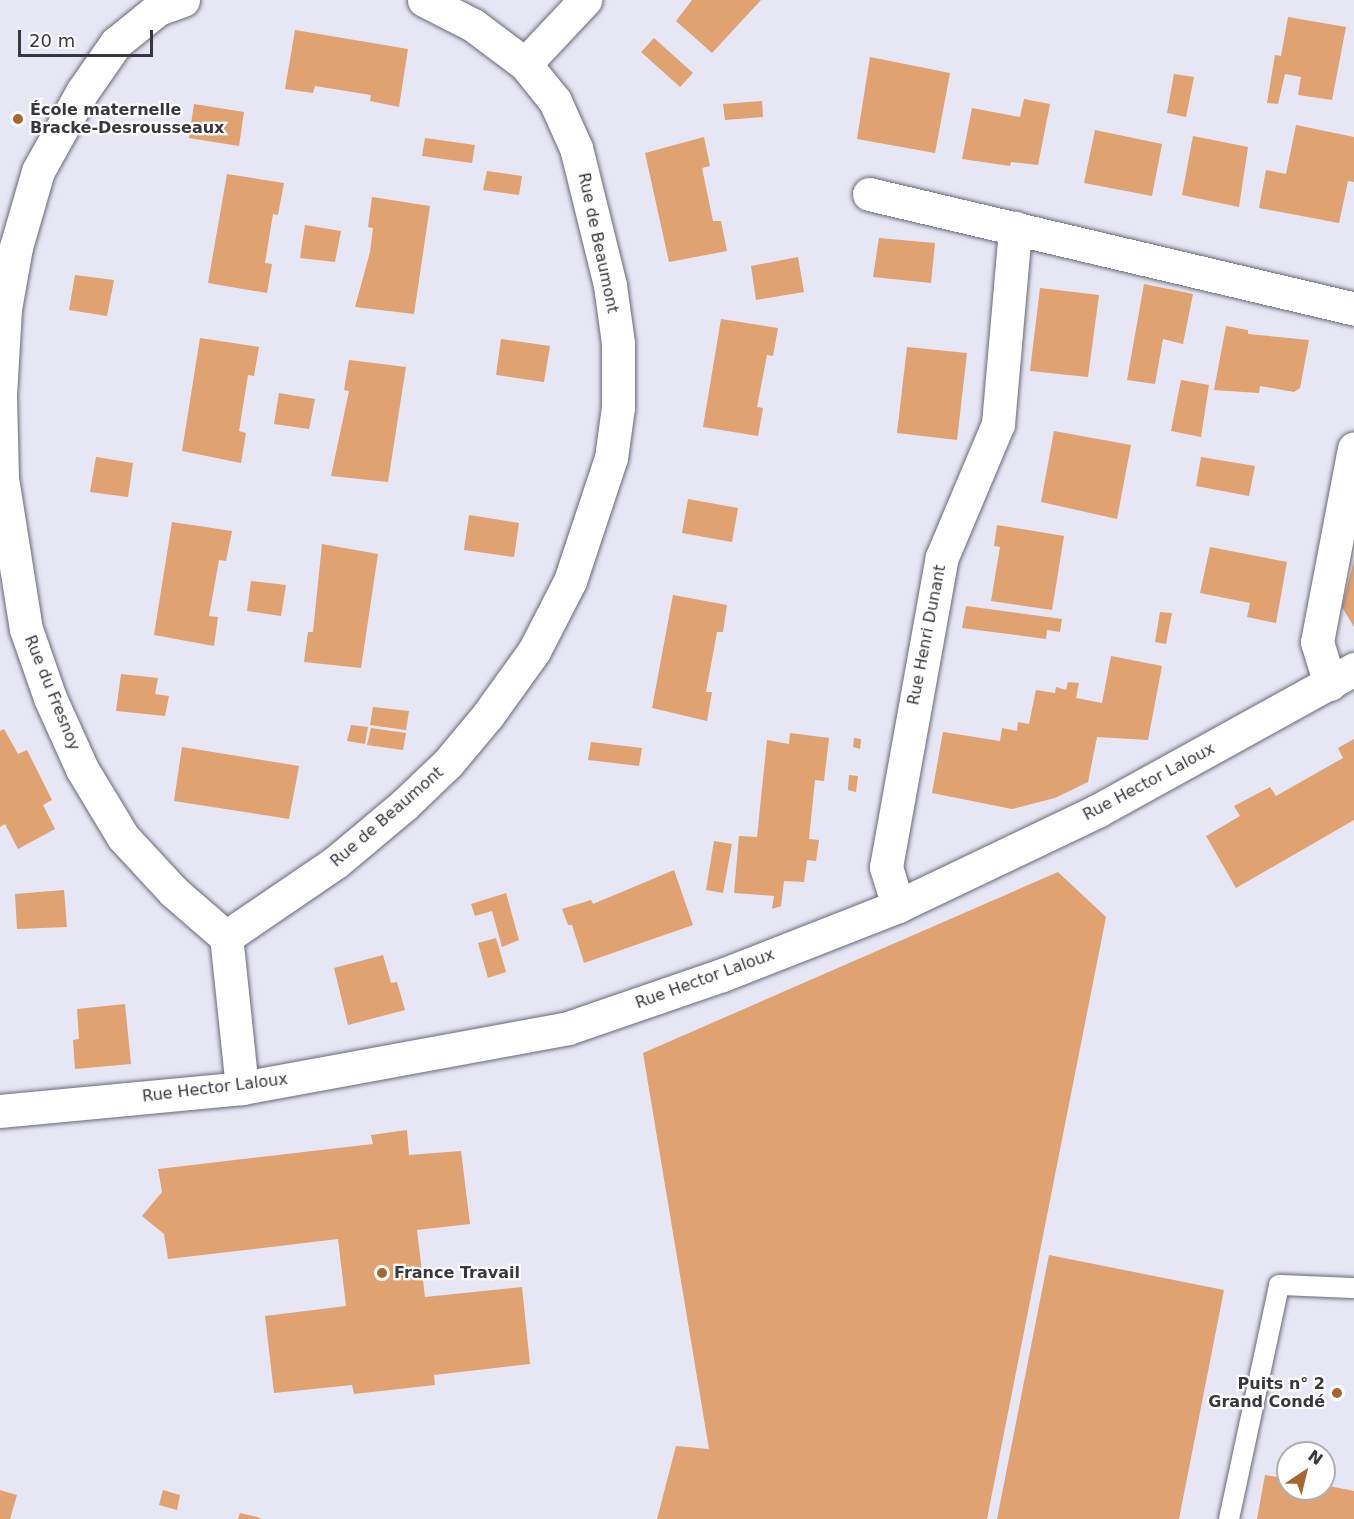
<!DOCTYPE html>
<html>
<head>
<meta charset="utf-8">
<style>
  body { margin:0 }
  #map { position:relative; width:1354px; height:1519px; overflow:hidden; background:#e7e6f5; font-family:"DejaVu Sans",sans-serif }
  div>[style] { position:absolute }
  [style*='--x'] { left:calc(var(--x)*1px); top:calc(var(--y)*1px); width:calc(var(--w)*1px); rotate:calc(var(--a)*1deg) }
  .building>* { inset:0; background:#dfa270 }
  .roads { filter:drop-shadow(0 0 2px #696875) drop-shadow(0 0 2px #696875) }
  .lane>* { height:20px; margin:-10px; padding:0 10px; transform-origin:10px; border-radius:10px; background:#fff }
  .street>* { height:33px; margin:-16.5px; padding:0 16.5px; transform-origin:16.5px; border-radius:16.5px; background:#fff }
  .dots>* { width:16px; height:16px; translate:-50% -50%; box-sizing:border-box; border:3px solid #fff; border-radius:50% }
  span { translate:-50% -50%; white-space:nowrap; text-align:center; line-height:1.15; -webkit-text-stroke:4.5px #fff; paint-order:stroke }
  .poi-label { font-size:16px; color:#37373d; font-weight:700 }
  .left { translate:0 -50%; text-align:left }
  .right { translate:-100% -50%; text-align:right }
  .street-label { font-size:16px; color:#37373d }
  .north { position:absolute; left:1276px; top:1441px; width:60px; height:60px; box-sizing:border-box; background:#fff; border:2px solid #afafb1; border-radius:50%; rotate:35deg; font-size:16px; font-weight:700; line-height:24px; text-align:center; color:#37373d }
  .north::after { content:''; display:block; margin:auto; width:21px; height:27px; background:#a6672e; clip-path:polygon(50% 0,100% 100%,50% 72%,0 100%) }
  .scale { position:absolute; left:18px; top:30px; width:135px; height:27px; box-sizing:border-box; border:3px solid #37373d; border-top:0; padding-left:8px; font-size:18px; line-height:21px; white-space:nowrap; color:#37373d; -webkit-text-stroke:4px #fff; paint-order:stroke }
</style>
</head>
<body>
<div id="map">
  <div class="building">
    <i style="clip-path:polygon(692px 0,761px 0,712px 53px,676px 21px)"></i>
    <i style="clip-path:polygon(1288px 17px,1346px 27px,1332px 100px,1298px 95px,1301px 77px,1285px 74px,1278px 104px,1267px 103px,1275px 55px,1281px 56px)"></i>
    <i style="clip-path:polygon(295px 30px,408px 49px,399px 107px,370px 101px,371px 95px,315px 86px,313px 93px,285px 89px)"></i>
    <i style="clip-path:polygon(654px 38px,693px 73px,680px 87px,641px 52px)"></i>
    <i style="clip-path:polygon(870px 57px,950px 73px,935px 153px,857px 139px)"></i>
    <i style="clip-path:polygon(1174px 74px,1194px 77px,1186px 117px,1167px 113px)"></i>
    <i style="clip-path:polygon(1024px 99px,1050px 104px,1038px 165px,1011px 162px,1010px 166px,962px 159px,972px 108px,1020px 117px)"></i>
    <i style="clip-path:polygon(762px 101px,763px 117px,725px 120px,723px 104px)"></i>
    <i style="clip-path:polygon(194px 104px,244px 112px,239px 146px,189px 138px)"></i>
    <i style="clip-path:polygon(1296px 125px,1354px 137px,1354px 182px,1348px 181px,1339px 223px,1259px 208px,1266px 170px,1286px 174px)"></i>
    <i style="clip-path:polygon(1095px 130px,1162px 144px,1152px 196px,1084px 183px)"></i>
    <i style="clip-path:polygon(1193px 136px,1248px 147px,1239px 207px,1182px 195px)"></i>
    <i style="clip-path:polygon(704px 137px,710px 166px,702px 168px,713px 221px,721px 221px,727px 251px,669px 262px,645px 153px)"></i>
    <i style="clip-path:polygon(425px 138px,475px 145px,472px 163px,422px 156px)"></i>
    <i style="clip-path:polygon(487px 171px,522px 176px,519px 195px,483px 190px)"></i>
    <i style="clip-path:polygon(227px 174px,284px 183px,278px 215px,273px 214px,265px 263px,272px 264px,267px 293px,208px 283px)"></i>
    <i style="clip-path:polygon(372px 197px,430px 206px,414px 314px,355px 307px,370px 252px,373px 228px,368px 227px)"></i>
    <i style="clip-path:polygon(305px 225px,341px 231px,335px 262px,300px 258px)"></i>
    <i style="clip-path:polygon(879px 238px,935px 243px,931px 283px,873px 277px)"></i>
    <i style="clip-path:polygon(798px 257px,804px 292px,756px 300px,751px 266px)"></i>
    <i style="clip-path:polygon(75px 275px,114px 280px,107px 316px,69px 310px)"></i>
    <i style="clip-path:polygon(1144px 284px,1193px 294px,1183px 344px,1163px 339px,1155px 384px,1127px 380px)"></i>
    <i style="clip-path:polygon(1040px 288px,1099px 295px,1088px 377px,1030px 371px)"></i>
    <i style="clip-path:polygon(721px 319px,778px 328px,773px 356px,767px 355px,757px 407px,763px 408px,758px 436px,703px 427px)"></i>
    <i style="clip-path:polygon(1226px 326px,1248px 330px,1248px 334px,1309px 340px,1300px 388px,1294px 392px,1260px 386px,1259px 393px,1214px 390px)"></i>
    <i style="clip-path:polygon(200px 338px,259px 347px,254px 376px,248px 375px,239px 431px,246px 433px,241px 463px,182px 451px)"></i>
    <i style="clip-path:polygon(501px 339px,550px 346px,544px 382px,496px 375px)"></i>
    <i style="clip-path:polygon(907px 347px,967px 353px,957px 440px,897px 433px)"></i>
    <i style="clip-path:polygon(349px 360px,406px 367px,388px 482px,331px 476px,349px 391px,344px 390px)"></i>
    <i style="clip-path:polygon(1181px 380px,1209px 385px,1201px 437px,1171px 431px)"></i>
    <i style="clip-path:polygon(279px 393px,315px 399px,309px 429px,274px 424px)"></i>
    <i style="clip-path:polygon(1054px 431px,1131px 445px,1117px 519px,1041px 502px)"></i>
    <i style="clip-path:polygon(96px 457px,133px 463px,128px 497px,90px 492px)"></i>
    <i style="clip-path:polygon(1201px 457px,1255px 466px,1249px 496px,1196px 486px)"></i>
    <i style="clip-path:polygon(688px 499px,738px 508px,732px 542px,682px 533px)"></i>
    <i style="clip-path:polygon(469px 515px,519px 523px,514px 557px,464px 550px)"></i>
    <i style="clip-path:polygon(172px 522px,232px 531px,226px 561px,219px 560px,209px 616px,218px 617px,214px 646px,154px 635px)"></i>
    <i style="clip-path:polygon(997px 525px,1064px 536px,1052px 610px,991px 601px,1000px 547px,994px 546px)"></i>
    <i style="clip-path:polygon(322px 544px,378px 554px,361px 668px,304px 662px,308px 632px,313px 632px)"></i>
    <i style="clip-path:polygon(1210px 547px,1287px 562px,1276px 623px,1247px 617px,1250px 603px,1200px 593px)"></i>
    <i style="clip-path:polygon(1354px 560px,1354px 627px,1342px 607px)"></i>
    <i style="clip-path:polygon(251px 581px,286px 585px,281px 616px,247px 611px)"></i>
    <i style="clip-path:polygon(673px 595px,727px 605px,723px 632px,717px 632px,706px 692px,712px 692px,707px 721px,652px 708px)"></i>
    <i style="clip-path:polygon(966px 606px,1062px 619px,1060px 632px,1047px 630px,1046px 639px,962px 628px)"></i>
    <i style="clip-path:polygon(1160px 612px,1172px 613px,1166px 644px,1155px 642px)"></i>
    <i style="clip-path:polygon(1111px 656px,1162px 666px,1148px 740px,1097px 737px,1088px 782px,1055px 798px,1012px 809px,932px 793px,943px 732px,1000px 741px,1002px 728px,1017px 731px,1018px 722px,1029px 724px,1036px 690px,1055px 693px,1056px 687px,1066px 690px,1068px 682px,1079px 683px,1076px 698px,1102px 703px)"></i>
    <i style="clip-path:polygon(121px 674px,158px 678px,155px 694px,169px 696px,165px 716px,116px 711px)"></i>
    <i style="clip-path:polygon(373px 707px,409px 711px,406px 730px,370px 725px)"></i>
    <i style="clip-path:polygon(351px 725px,368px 727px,365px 744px,347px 741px)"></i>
    <i style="clip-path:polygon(371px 728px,406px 733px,403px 750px,367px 745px)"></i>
    <i style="clip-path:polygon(4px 729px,18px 754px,27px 750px,52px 800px,43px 805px,55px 829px,18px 849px,5px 824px,0 827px,0 731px)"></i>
    <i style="clip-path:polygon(790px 733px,829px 738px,824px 781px,815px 780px,809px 839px,819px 840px,816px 861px,807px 860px,804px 882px,784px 881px,781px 906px,772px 909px,774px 896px,734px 893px,739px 836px,757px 837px,767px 740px,789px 744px)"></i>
    <i style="clip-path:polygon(854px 738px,861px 739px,860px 749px,853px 747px)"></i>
    <i style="clip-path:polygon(1354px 739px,1354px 820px,1236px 888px,1206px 836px,1240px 816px,1234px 806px,1270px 787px,1276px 796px,1343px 758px,1338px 748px)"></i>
    <i style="clip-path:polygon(591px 742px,642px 748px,639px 766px,588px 760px)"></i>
    <i style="clip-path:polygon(182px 747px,299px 766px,289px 819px,174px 801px)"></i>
    <i style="clip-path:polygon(849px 775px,858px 776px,856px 792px,848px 790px)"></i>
    <i style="clip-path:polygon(714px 841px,732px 844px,723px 893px,706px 890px)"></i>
    <i style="clip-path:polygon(674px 870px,693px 925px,584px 963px,572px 925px,568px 925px,562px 909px,591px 900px,593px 904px)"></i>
    <i style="clip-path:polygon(1058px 872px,1106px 917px,987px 1519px,657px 1519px,676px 1446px,709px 1449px,643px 1053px)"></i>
    <i style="clip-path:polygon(64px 890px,67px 927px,17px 929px,15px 894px)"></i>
    <i style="clip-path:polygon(506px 893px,519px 940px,502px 947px,492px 911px,475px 916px,471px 904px)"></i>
    <i style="clip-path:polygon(496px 938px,506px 972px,488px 978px,478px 943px)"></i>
    <i style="clip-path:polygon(383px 955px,391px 983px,397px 982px,405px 1010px,348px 1025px,334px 968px)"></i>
    <i style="clip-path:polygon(125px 1004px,131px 1064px,75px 1069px,73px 1040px,79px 1039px,77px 1009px)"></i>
    <i style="clip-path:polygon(407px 1130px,409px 1155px,461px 1151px,470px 1224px,417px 1230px,425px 1297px,522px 1287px,530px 1364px,434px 1375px,435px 1385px,354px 1394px,352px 1385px,274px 1393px,265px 1316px,346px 1306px,338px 1239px,168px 1259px,164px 1234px,142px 1216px,162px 1192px,158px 1169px,373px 1144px,371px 1135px)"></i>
    <i style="clip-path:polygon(1049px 1255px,1224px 1290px,1179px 1519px,997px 1519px)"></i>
    <i style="clip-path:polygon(1265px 1475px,1288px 1479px,1288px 1489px,1324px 1489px,1324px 1485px,1354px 1491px,1354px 1519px,1257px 1519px)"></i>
    <i style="clip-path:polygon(0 1490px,17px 1495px,10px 1519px,0 1519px)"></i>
    <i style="clip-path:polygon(163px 1490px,180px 1495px,177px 1510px,159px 1505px)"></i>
    <i style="clip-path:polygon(240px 1513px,257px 1517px,262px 1519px,238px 1519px)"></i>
  </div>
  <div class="roads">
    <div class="lane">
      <i style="--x:1229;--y:1519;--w:239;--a:-77.9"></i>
      <i style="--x:1279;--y:1285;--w:75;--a:2.3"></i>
    </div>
    <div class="street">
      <i style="--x:183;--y:0;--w:27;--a:160"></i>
      <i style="--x:158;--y:9;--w:54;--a:141"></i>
      <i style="--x:116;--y:43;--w:60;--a:124.8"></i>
      <i style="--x:82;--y:92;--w:90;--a:119.1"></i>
      <i style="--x:38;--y:171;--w:79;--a:106.1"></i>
      <i style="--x:16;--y:247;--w:63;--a:100.1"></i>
      <i style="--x:5;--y:309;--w:87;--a:93.3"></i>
      <i style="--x:0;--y:396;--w:82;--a:88.6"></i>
      <i style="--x:2;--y:478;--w:153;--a:81"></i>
      <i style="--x:26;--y:629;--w:73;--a:70.8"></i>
      <i style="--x:50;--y:698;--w:78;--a:65.7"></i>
      <i style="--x:82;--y:769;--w:79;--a:58.9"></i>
      <i style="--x:123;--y:837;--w:75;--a:47.2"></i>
      <i style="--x:174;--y:892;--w:69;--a:40.9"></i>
      <i style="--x:525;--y:64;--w:88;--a:-46.8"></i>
      <i style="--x:869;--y:194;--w:498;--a:13.3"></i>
      <i style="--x:1330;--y:684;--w:44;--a:-107.2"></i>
      <i style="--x:1317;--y:642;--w:197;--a:-79.2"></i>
      <i style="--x:898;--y:906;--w:41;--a:-107.1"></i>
      <i style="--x:886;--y:867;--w:315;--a:-79.8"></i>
      <i style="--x:942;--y:557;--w:144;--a:-67.2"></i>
      <i style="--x:998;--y:424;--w:197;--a:-85"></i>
      <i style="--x:242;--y:1088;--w:152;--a:-96"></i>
      <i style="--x:226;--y:937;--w:133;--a:-34.3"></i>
      <i style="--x:336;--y:862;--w:89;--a:-40"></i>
      <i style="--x:404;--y:805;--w:61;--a:-43.7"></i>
      <i style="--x:448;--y:763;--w:62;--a:-50.2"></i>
      <i style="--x:488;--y:715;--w:79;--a:-54.3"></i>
      <i style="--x:534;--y:651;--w:79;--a:-62.8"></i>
      <i style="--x:570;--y:581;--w:130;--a:-71.6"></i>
      <i style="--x:611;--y:458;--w:51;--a:-82.2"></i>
      <i style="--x:618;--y:407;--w:64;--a:-90"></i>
      <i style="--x:618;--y:343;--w:59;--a:-97.9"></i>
      <i style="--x:610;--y:285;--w:141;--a:-103.9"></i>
      <i style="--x:576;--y:148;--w:51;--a:-114.1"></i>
      <i style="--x:555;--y:101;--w:48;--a:-129"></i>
      <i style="--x:525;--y:64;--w:65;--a:-143.1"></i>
      <i style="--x:473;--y:25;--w:55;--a:-153"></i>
      <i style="--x:0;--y:1111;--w:243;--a:-5.4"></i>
      <i style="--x:242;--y:1088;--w:331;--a:-10.4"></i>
      <i style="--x:568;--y:1028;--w:163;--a:-19"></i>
      <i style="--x:722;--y:975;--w:189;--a:-21.4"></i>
      <i style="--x:898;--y:906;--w:221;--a:-25.5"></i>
      <i style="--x:1097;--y:811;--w:294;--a:-28.9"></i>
    </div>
  </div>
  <div class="dots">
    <i style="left:18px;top:119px;background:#a6672e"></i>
    <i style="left:382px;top:1273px;background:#a6672e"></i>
    <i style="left:1337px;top:1393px;background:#a6672e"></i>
  </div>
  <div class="poi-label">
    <span class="left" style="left:30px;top:119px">École maternelle<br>Bracke-Desrousseaux</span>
    <span class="left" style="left:394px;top:1273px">France Travail</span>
    <span class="right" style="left:1325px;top:1393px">Puits n° 2<br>Grand Condé</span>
  </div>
  <div class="street-label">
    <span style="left:598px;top:243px;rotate:78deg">Rue de Beaumont</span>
    <span style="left:927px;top:635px;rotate:-79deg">Rue Henri Dunant</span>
    <span style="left:52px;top:693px;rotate:68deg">Rue du Fresnoy</span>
    <span style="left:1149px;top:782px;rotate:-28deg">Rue Hector Laloux</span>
    <span style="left:387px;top:817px;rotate:-41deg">Rue de Beaumont</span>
    <span style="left:705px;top:979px;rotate:-20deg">Rue Hector Laloux</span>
    <span style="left:215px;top:1088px;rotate:-7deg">Rue Hector Laloux</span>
  </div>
  <div class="north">N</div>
  <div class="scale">20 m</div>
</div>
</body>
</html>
